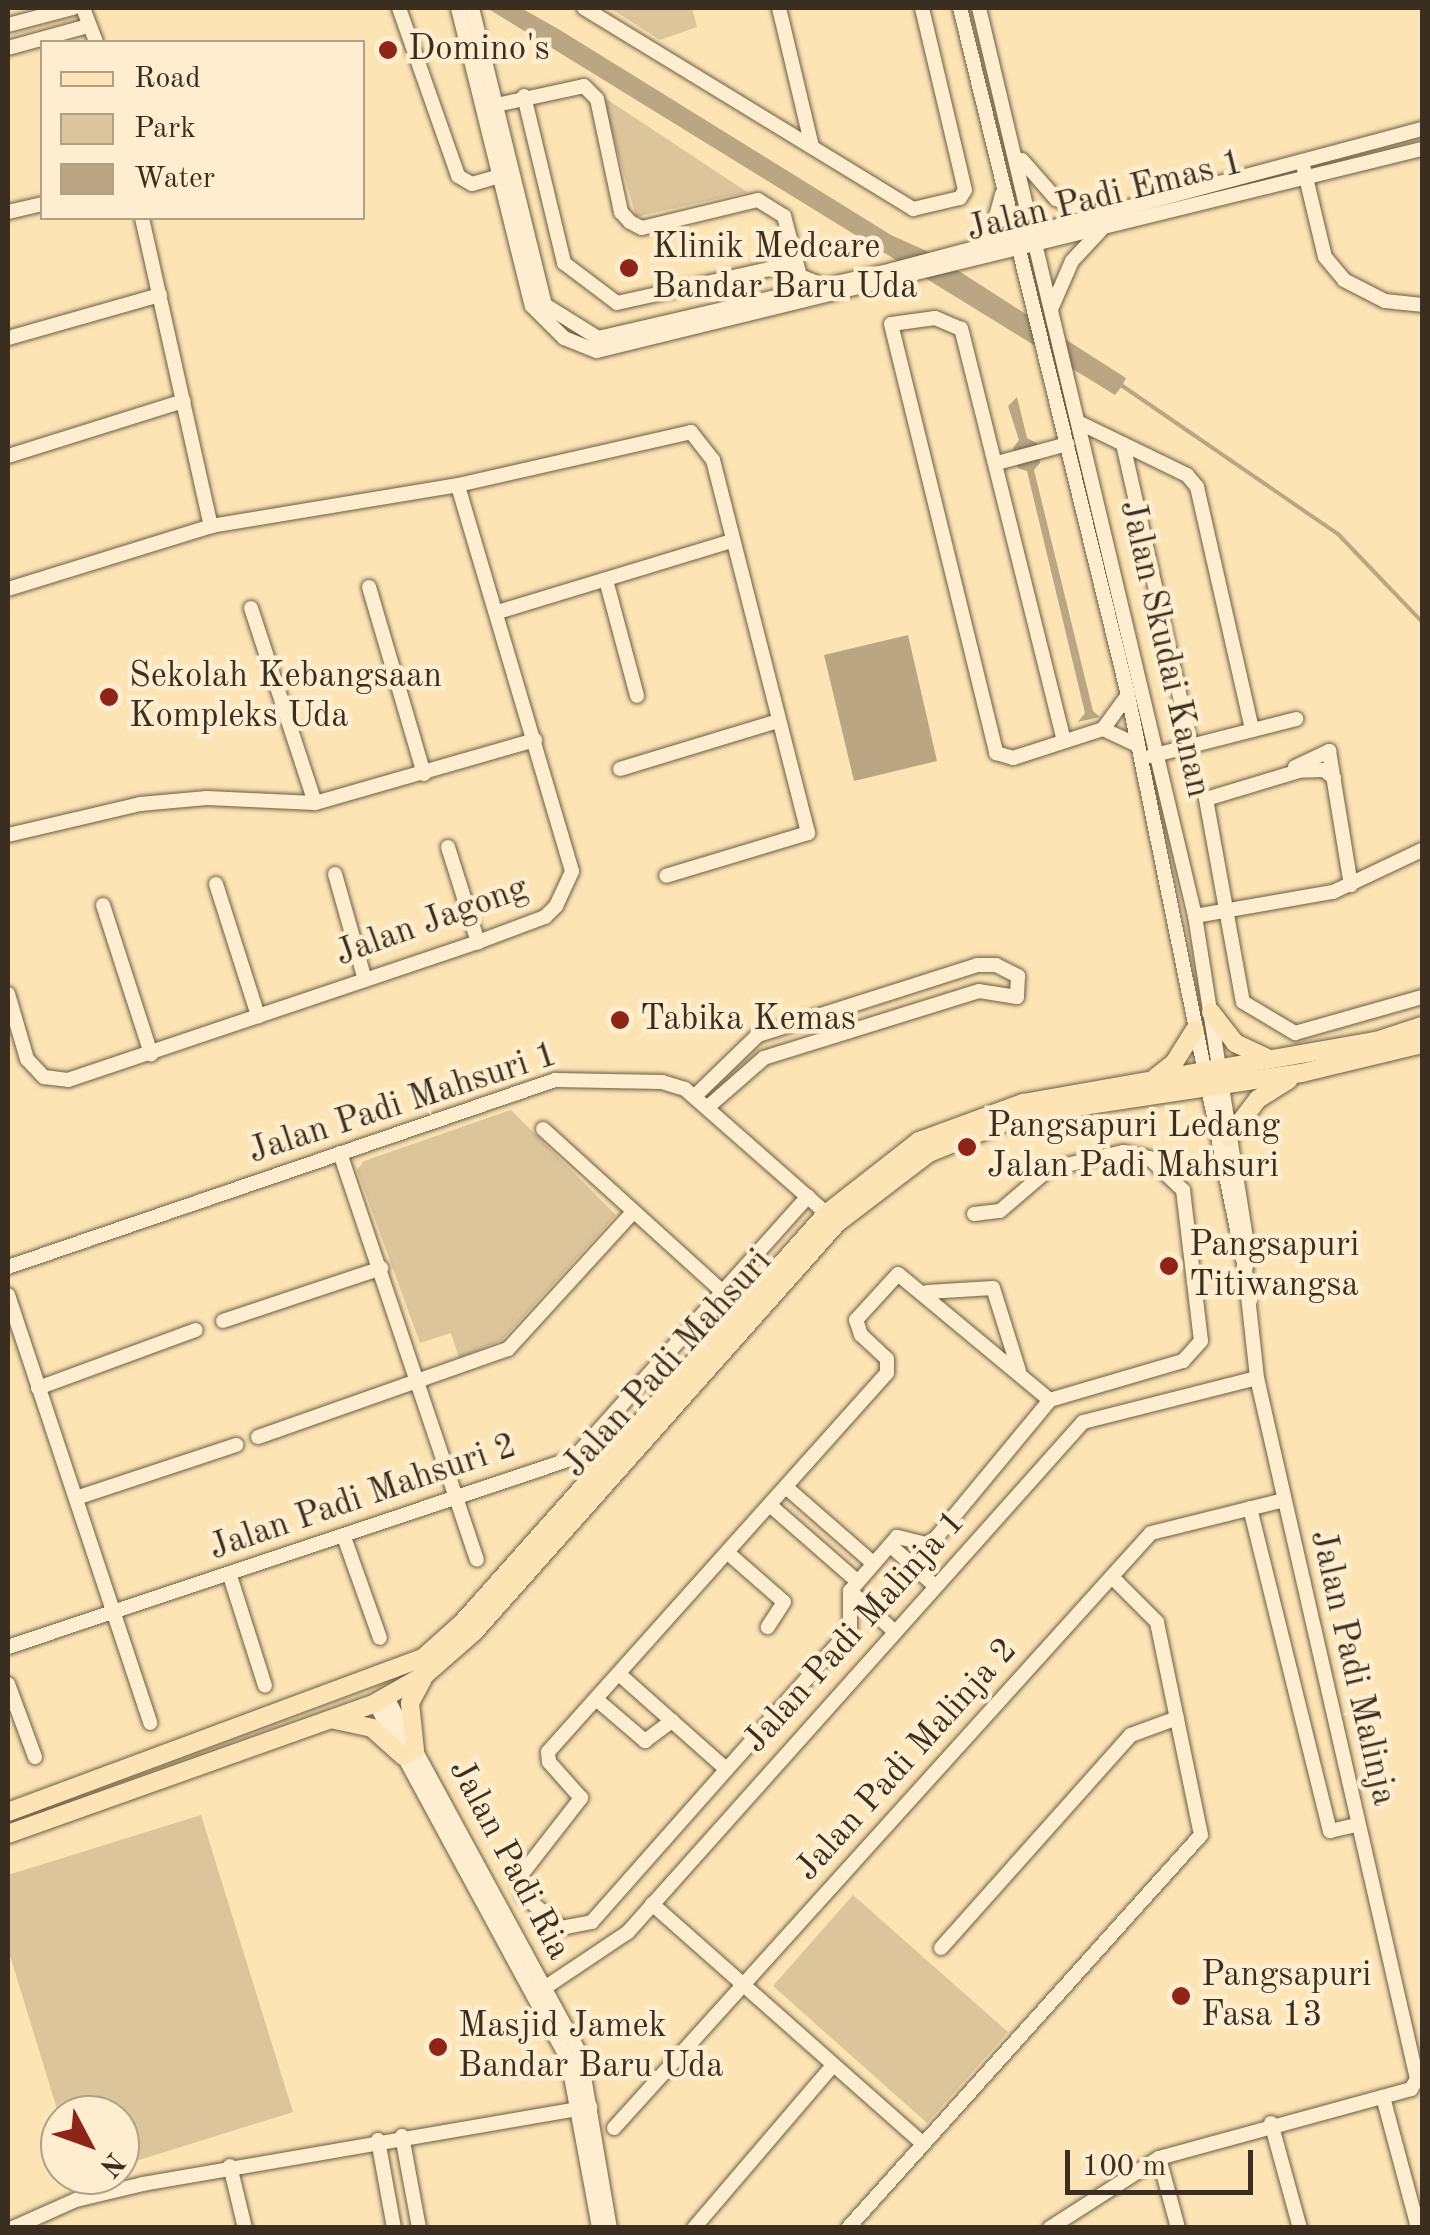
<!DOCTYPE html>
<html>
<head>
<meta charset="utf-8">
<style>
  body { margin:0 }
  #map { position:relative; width:1430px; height:2235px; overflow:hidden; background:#fde4b4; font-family:"Old Standard TT",serif }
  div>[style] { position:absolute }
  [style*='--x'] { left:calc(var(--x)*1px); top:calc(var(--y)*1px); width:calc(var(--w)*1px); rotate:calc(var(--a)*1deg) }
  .green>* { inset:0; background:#dcc59b }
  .water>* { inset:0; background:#baa682 }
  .stream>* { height:4px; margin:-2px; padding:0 2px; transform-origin:2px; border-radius:2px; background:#baa682 }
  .roads { filter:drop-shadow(0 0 2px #6a5c45) drop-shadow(0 0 2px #6a5c45) }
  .minor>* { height:14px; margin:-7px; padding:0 7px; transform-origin:7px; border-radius:7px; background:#feedce }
  .major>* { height:18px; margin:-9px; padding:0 9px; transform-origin:9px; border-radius:9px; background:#fde4b4 }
  .dots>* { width:28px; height:28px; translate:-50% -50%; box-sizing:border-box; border:5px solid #feedce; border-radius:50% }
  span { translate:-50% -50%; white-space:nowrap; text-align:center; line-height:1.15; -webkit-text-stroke:9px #feedce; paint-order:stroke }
  .poi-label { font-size:35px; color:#392e20 }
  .left { translate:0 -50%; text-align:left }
  .street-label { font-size:35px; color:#392e20 }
  .frame { position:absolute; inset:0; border:10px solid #392e20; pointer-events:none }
  .legend { position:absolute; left:40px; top:40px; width:325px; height:180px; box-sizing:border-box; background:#feedce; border:2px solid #afa188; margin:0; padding:12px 18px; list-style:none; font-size:30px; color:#392e20 }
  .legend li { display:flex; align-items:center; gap:20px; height:50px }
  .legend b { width:50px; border:2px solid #afa188 }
  .north { position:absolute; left:40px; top:2095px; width:100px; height:100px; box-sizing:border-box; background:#feedce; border:2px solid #afa188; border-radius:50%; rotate:131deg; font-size:28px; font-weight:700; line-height:40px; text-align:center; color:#392e20 }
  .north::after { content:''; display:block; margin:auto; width:35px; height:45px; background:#8f2418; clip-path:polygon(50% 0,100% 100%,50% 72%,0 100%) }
  .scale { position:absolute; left:1065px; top:2150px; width:188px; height:45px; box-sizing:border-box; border:5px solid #392e20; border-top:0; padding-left:12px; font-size:30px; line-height:35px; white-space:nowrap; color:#392e20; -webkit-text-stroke:8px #feedce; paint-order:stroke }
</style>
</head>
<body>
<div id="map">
  <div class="green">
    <i style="clip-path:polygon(610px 8px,692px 8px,697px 27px,660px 40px)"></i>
    <i style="clip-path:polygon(602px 96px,747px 192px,636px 217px)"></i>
    <i style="clip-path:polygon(511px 1110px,616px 1215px,502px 1340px,459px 1358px,451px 1333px,420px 1343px,357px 1170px,364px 1161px)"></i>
    <i style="clip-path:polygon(201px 1815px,293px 2112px,120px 2166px,120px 2115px,60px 2119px,8px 1949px,8px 1875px)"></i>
    <i style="clip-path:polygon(853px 1895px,1008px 2032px,927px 2123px,773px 1986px)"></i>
  </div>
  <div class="water">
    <i style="clip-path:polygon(487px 8px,521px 8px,560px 30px,891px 235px,929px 252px,1126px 378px,1122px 386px,1115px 395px)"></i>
    <i style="clip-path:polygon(1017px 397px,1027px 438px,1037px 443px,1040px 463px,1034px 470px,1093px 711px,1100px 717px,1078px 722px,1085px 713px,1027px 471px,1018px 468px,1013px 448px,1019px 440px,1008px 406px)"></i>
    <i style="clip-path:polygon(908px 635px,937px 761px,854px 781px,824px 655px)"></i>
  </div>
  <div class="stream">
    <i style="--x:1121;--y:385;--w:263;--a:34.5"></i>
    <i style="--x:1338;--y:534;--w:122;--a:46.3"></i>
  </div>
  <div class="roads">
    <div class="minor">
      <i style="--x:83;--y:8;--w:36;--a:69"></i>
      <i style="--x:399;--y:8;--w:178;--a:70.6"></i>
      <i style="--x:458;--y:176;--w:16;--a:30"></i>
      <i style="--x:472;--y:184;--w:36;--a:-16"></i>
      <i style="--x:458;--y:8;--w:307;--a:76.1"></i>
      <i style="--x:532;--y:306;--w:45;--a:45"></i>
      <i style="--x:564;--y:338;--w:35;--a:22"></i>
      <i style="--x:597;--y:351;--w:849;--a:-13.76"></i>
      <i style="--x:472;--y:8;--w:306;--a:76.2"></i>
      <i style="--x:545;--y:305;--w:62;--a:31.9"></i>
      <i style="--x:598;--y:338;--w:302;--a:-13"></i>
      <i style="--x:892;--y:270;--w:548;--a:-14.9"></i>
      <i style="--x:584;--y:8;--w:386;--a:31.4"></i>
      <i style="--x:913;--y:209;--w:48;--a:-13.2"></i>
      <i style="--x:960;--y:198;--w:9;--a:-58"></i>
      <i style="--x:965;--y:190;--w:187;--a:-103.3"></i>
      <i style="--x:779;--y:8;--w:143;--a:76.6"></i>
      <i style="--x:960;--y:8;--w:707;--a:76.26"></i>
      <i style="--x:1128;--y:695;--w:586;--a:78.48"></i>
      <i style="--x:1245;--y:1269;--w:110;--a:83.7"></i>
      <i style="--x:1257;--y:1378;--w:719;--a:77.14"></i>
      <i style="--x:1417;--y:2079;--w:12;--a:121"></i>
      <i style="--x:1411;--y:2089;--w:261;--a:164.7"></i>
      <i style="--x:1159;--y:2158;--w:130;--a:147.3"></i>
      <i style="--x:979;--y:8;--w:933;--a:76.62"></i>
      <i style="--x:1195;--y:916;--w:345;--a:81"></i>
      <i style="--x:1249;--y:1257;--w:13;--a:108"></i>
      <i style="--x:8;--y:25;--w:67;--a:-14.7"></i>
      <i style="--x:8;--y:48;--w:83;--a:-15.4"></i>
      <i style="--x:524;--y:96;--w:172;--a:76.5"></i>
      <i style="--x:564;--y:263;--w:66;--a:37"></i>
      <i style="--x:617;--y:303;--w:183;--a:-12.6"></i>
      <i style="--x:487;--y:107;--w:99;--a:-12.2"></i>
      <i style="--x:584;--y:86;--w:18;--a:45"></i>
      <i style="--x:597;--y:99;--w:116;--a:78"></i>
      <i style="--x:621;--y:212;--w:13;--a:48"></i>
      <i style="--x:630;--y:222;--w:13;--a:27"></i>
      <i style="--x:642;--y:228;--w:119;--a:-13.6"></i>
      <i style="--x:758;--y:200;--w:31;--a:32"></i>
      <i style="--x:784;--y:216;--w:62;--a:75.1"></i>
      <i style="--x:800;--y:276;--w:24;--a:22"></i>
      <i style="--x:1022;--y:160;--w:52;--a:48.9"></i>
      <i style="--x:1056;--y:199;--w:45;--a:18"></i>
      <i style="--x:1304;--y:169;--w:90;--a:76.6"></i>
      <i style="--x:1325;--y:257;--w:30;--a:50"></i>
      <i style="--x:1344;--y:280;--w:46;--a:27.1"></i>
      <i style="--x:1385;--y:301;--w:37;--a:6"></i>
      <i style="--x:8;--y:212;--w:35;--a:-13"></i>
      <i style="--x:142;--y:218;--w:316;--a:77.4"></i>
      <i style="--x:981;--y:241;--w:21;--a:-53"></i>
      <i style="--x:994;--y:224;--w:31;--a:-75"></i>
      <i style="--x:1052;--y:307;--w:50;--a:-66.5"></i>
      <i style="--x:1072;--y:261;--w:42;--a:-46.9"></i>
      <i style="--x:8;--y:338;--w:158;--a:-15.8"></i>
      <i style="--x:1082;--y:424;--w:117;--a:25.9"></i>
      <i style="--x:1187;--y:475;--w:16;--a:50"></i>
      <i style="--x:1197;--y:487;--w:249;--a:77.2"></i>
      <i style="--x:1123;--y:444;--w:310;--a:77.3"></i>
      <i style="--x:8;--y:456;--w:184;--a:-17.4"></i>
      <i style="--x:997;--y:463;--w:73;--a:-15"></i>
      <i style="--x:606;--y:580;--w:120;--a:75"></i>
      <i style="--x:369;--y:587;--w:195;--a:73.6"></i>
      <i style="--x:8;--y:589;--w:213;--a:-17.2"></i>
      <i style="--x:211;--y:526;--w:250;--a:-9.4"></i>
      <i style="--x:458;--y:485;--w:239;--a:-12.8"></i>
      <i style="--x:691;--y:432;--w:36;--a:52"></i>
      <i style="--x:713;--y:460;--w:385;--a:75.7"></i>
      <i style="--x:808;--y:833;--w:148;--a:163.2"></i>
      <i style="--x:251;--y:608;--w:205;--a:71.8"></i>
      <i style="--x:498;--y:612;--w:241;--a:-16.9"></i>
      <i style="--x:1103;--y:729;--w:38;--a:25"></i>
      <i style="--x:1064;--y:741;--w:425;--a:-104"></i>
      <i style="--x:961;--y:329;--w:28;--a:-157"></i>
      <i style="--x:935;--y:318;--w:44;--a:172.2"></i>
      <i style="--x:891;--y:324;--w:442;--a:76.2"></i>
      <i style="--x:996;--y:753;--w:18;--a:16"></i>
      <i style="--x:1013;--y:758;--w:95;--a:-17.9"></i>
      <i style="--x:1103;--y:729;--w:42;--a:-53.7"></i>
      <i style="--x:1151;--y:756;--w:150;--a:-14.3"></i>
      <i style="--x:1295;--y:767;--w:38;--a:-25"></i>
      <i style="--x:1329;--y:751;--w:136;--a:80.7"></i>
      <i style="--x:620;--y:769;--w:162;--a:-16.9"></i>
      <i style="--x:1334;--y:778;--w:13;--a:-141"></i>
      <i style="--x:1324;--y:770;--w:25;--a:178"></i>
      <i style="--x:1299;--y:771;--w:97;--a:163.2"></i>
      <i style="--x:1206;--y:799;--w:206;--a:79.7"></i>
      <i style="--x:1243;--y:1002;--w:61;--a:30.8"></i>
      <i style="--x:1295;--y:1033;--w:132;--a:-15.8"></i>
      <i style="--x:8;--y:835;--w:136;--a:-13.2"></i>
      <i style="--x:140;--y:804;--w:67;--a:-5.1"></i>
      <i style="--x:207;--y:798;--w:108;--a:2.7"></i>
      <i style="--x:315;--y:803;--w:229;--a:-16"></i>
      <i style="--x:448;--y:847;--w:100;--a:72.5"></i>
      <i style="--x:335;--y:874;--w:110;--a:74.2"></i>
      <i style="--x:216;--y:884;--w:139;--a:72.3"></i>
      <i style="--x:103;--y:905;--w:157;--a:72.1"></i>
      <i style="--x:1195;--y:916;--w:140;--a:-9.9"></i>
      <i style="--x:1333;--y:892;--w:98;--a:-25.3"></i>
      <i style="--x:8;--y:994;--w:68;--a:73.7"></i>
      <i style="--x:27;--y:1059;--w:25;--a:47"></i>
      <i style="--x:44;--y:1077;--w:24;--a:7"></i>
      <i style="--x:68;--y:1080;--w:433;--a:-18.6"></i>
      <i style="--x:478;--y:942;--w:72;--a:-20.5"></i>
      <i style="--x:545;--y:917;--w:16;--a:-45"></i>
      <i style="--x:556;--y:906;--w:38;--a:-65"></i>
      <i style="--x:572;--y:871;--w:402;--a:-106.5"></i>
      <i style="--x:695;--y:1096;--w:88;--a:-44.1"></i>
      <i style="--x:758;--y:1035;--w:230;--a:-17.7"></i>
      <i style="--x:977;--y:965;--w:19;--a:0"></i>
      <i style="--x:996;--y:965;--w:25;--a:27"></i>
      <i style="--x:1018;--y:976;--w:21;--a:93"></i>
      <i style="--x:1017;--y:997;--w:38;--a:-171"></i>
      <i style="--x:979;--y:991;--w:225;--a:162.7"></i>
      <i style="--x:764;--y:1058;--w:74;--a:138.8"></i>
      <i style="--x:543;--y:1129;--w:243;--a:42.2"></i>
      <i style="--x:340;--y:1153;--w:429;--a:71.4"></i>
      <i style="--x:974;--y:1214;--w:26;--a:-7"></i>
      <i style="--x:1000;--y:1211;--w:65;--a:-40.6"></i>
      <i style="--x:1049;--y:1169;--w:76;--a:-12.9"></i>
      <i style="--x:1123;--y:1152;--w:27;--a:13"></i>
      <i style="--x:1149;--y:1158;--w:47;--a:43.3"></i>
      <i style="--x:1183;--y:1190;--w:152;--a:83.2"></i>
      <i style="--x:1201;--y:1341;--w:27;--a:132"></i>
      <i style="--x:1183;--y:1361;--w:139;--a:163.7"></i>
      <i style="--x:1050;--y:1400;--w:179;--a:129.6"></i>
      <i style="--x:936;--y:1538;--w:12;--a:149"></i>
      <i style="--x:926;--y:1544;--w:30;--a:-166"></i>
      <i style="--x:897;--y:1537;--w:72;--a:131"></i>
      <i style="--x:850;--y:1591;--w:39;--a:90"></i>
      <i style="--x:850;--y:1630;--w:390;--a:131.5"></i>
      <i style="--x:592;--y:1922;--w:31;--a:169"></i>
      <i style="--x:562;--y:1928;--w:50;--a:-139.9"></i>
      <i style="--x:524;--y:1896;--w:18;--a:-109"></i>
      <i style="--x:518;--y:1879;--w:103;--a:-52.1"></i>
      <i style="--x:581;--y:1798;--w:48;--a:-131.6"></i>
      <i style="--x:549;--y:1762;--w:10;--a:-96"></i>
      <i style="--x:548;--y:1752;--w:508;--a:-48.19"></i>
      <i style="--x:887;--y:1373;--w:14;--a:-90"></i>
      <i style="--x:887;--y:1359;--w:35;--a:-137"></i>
      <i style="--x:861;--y:1335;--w:16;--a:-108"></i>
      <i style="--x:856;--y:1320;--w:62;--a:-47.6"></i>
      <i style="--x:898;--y:1274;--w:197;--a:39.7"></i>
      <i style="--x:8;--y:1267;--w:578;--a:-18.87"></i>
      <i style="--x:555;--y:1080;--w:107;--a:1.1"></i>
      <i style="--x:662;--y:1082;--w:24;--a:17"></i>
      <i style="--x:685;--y:1089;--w:197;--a:41.3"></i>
      <i style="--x:927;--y:1292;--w:66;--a:-3.5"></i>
      <i style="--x:993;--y:1288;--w:87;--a:72.6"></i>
      <i style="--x:8;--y:1295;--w:451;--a:71.6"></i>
      <i style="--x:223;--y:1321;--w:167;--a:-18.5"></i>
      <i style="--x:38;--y:1388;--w:168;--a:-20.2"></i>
      <i style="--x:258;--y:1437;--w:265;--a:-19.4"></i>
      <i style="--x:508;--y:1349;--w:185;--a:-47.6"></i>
      <i style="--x:787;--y:1488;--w:114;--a:41.1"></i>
      <i style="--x:76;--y:1498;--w:169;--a:-18.3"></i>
      <i style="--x:771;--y:1506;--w:114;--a:41.1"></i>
      <i style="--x:1250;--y:1508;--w:333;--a:76.1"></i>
      <i style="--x:1330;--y:1831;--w:28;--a:-13"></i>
      <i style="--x:344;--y:1537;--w:107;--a:70.4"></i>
      <i style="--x:890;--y:1545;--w:61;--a:42.3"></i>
      <i style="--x:728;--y:1553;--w:74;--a:41.2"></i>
      <i style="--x:784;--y:1602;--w:30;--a:123"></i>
      <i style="--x:230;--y:1576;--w:115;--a:72.3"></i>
      <i style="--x:850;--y:1591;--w:61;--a:42.3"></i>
      <i style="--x:8;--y:1647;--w:597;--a:-18.47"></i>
      <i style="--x:574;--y:1458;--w:351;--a:-48.2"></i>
      <i style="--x:619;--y:1674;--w:142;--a:41.6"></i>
      <i style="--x:8;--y:1684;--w:78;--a:69.7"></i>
      <i style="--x:387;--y:1698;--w:404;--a:61.5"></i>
      <i style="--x:580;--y:2053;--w:178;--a:80.3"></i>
      <i style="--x:596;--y:1699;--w:65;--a:40.6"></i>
      <i style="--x:645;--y:1741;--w:34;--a:-37"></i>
      <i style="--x:375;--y:1703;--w:406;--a:61.6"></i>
      <i style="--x:568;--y:2060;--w:171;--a:79.5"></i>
      <i style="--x:652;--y:1904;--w:362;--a:41.5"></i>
      <i style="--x:941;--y:1948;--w:285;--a:-48.3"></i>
      <i style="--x:1131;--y:1735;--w:49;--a:-20.3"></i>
      <i style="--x:534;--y:1995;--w:113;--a:-33.8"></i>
      <i style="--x:628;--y:1932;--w:683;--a:-48.26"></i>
      <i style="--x:1083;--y:1422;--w:179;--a:-14.2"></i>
      <i style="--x:1383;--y:2097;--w:136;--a:75"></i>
      <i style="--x:1271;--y:2123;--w:109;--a:74.6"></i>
      <i style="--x:614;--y:2128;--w:801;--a:-47.93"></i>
      <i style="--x:1151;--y:1533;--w:137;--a:-13.9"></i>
      <i style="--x:402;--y:2136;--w:94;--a:79.5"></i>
      <i style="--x:378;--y:2140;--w:89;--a:79.7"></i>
      <i style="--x:1159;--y:2158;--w:73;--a:74.8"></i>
      <i style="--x:230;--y:2166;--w:64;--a:76.4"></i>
      <i style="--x:13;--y:2228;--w:69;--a:-24"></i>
      <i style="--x:76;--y:2200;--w:69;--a:-13.4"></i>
      <i style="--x:143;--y:2184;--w:454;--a:-9.8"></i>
      <i style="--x:694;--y:2228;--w:214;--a:-49.5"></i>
      <i style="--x:848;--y:2228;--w:528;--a:-48.07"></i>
      <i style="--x:1201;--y:1835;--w:217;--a:-101.7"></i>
      <i style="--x:1157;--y:1622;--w:64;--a:-135"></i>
    </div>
    <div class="major">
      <i style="--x:1211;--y:1012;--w:39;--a:52"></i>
      <i style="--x:1235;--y:1043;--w:38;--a:25"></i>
      <i style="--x:1156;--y:1077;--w:23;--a:-38"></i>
      <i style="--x:1174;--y:1063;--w:39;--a:-58"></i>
      <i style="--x:1229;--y:1137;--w:48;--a:-52.7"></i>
      <i style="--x:1258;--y:1099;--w:36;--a:-32"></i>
      <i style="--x:335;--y:1720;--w:38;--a:12"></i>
      <i style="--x:372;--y:1728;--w:42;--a:42.1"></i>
      <i style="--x:415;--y:1750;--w:47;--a:-96.1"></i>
      <i style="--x:410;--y:1703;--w:27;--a:-62"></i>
      <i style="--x:8;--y:1812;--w:443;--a:-20.4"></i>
      <i style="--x:423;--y:1658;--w:54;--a:-42"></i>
      <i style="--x:463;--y:1622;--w:548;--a:-48.33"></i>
      <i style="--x:827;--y:1213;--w:117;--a:-38"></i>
      <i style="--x:919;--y:1141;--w:111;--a:-20.1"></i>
      <i style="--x:1023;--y:1103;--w:358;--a:-10"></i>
      <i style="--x:1376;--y:1041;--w:48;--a:-18.1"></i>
      <i style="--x:8;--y:1834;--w:390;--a:-19.6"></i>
      <i style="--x:375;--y:1703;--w:59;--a:-29.6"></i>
      <i style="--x:426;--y:1674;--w:64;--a:-41.2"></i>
      <i style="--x:474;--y:1632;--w:547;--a:-48.41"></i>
      <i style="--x:837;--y:1223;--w:116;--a:-37.3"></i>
      <i style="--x:929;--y:1153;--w:101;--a:-22"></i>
      <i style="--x:1023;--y:1115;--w:282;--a:-8.6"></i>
      <i style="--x:1302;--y:1073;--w:123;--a:-13.6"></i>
    </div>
  </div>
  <div class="dots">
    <i style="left:388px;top:50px;background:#8f2418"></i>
    <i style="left:629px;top:268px;background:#8f2418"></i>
    <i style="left:109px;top:697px;background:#8f2418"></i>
    <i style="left:620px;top:1020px;background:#8f2418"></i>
    <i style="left:967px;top:1147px;background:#8f2418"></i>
    <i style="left:1169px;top:1266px;background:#8f2418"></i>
    <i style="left:1181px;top:1996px;background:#8f2418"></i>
    <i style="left:438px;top:2047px;background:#8f2418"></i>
  </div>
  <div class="poi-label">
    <span class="left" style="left:408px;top:50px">Domino's</span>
    <span class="left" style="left:652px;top:268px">Klinik Medcare<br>Bandar Baru Uda</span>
    <span class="left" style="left:129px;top:697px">Sekolah Kebangsaan<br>Kompleks Uda</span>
    <span class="left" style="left:640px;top:1020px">Tabika Kemas</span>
    <span class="left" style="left:987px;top:1147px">Pangsapuri Ledang<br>Jalan Padi Mahsuri</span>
    <span class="left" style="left:1189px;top:1266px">Pangsapuri<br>Titiwangsa</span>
    <span class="left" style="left:1201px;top:1996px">Pangsapuri<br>Fasa 13</span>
    <span class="left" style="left:458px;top:2047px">Masjid Jamek<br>Bandar Baru Uda</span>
  </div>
  <div class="street-label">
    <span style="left:1105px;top:197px;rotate:-14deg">Jalan Padi Emas 1</span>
    <span style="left:1164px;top:649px;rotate:77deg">Jalan Skudai Kanan</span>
    <span style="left:432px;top:922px;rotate:-20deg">Jalan Jagong</span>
    <span style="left:403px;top:1104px;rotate:-18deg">Jalan Padi Mahsuri 1</span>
    <span style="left:668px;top:1364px;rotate:-48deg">Jalan Padi Mahsuri</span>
    <span style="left:363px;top:1498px;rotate:-19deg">Jalan Padi Mahsuri 2</span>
    <span style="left:855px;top:1632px;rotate:-48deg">Jalan Padi Malinja 1</span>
    <span style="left:1352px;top:1668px;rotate:77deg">Jalan Padi Malinja</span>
    <span style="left:907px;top:1760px;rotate:-48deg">Jalan Padi Malinja 2</span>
    <span style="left:509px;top:1860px;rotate:62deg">Jalan Padi Ria</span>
  </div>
  <div class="frame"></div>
  <ul class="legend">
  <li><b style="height:12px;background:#fde4b4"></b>Road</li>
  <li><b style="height:28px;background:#dcc59b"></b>Park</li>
  <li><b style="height:28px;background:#baa682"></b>Water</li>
  </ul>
  <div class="north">N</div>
  <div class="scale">100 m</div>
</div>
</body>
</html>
